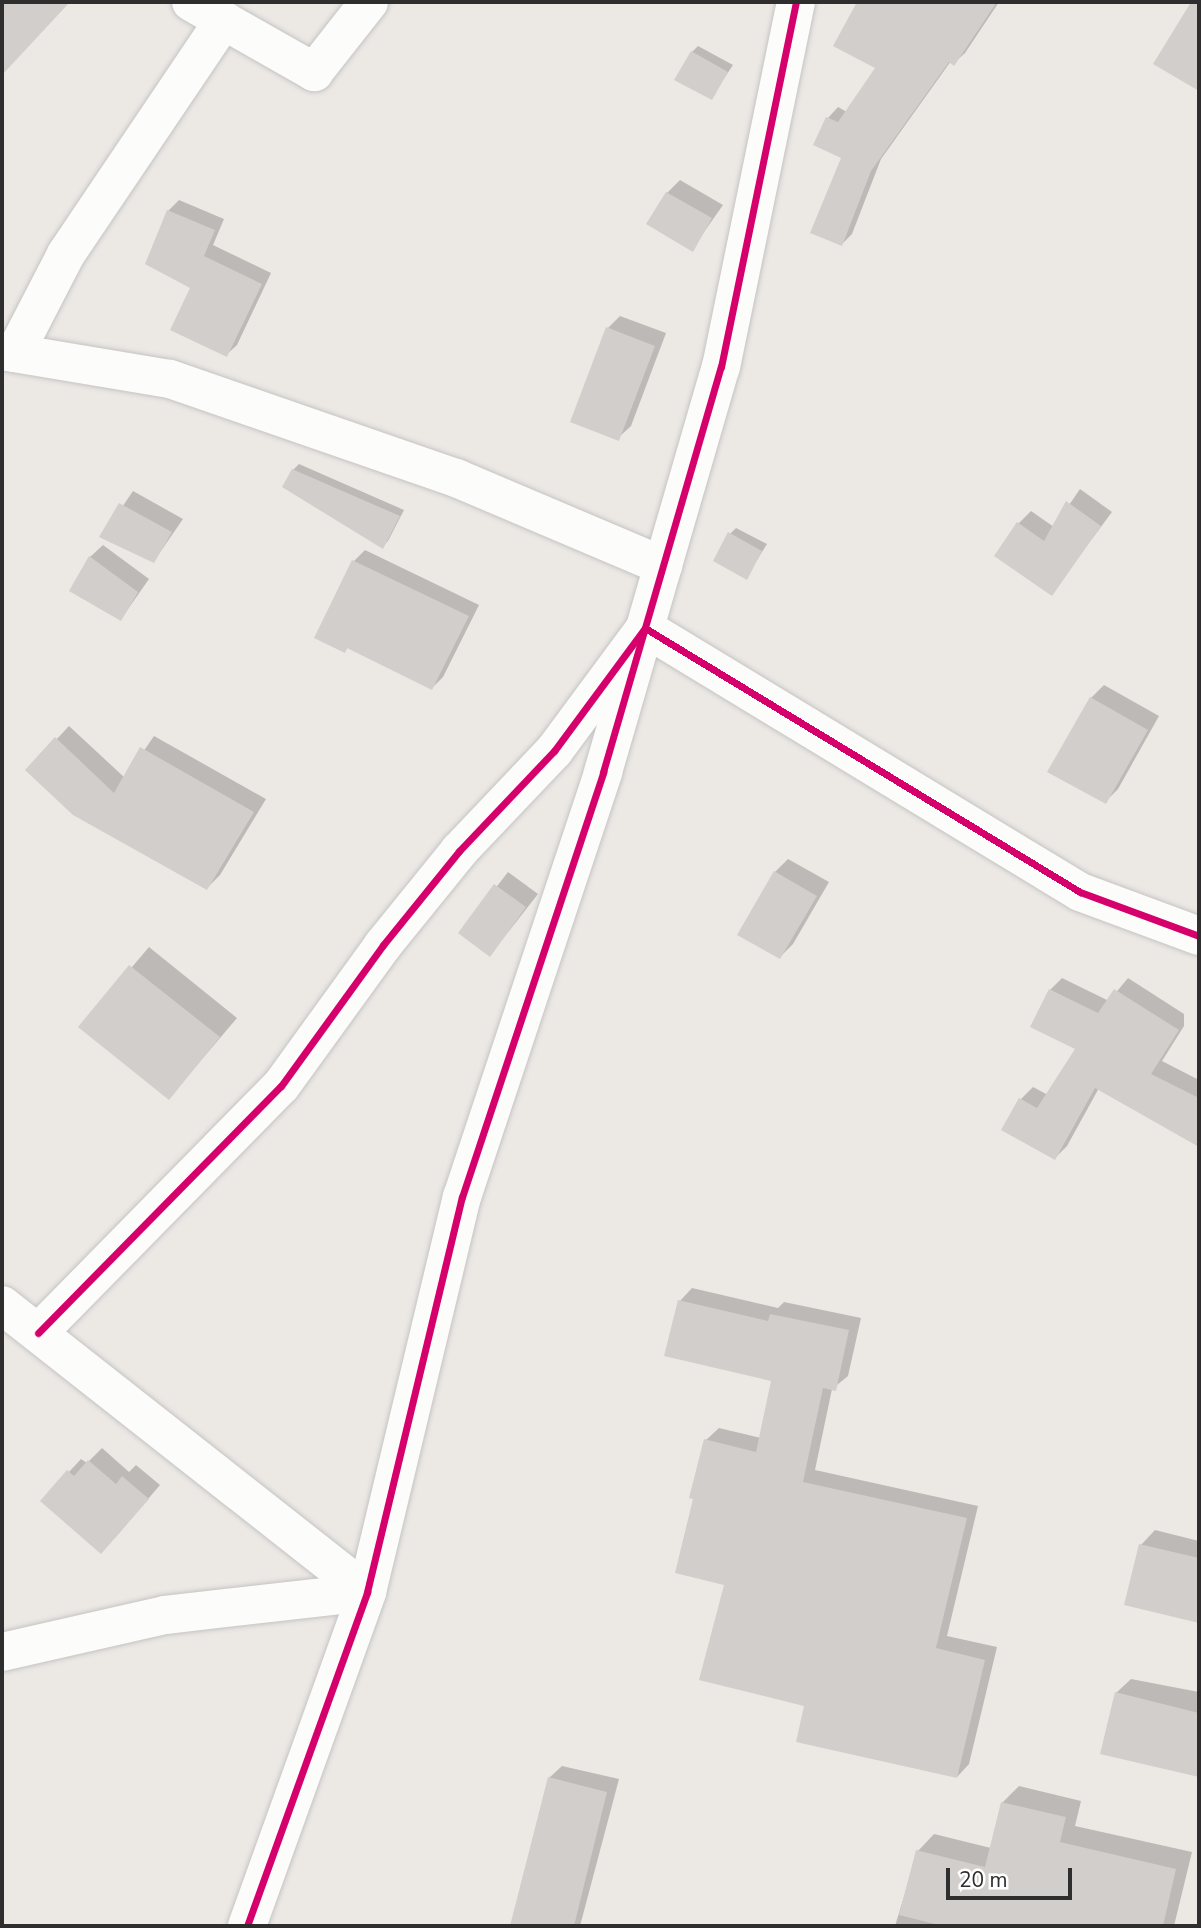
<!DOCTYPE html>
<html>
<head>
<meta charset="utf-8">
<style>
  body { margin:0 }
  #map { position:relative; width:1201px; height:1928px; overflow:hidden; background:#ece8e4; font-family:"Nunito Sans",sans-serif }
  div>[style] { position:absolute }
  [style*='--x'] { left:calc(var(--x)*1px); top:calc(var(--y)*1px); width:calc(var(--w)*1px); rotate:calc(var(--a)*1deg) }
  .shadow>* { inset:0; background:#0003 }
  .building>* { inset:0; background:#d1cecb }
  .roads { filter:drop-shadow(0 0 2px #c5c4c5) drop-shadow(0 0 2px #c5c4c5) }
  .minor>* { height:38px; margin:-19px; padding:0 19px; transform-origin:19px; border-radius:19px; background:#fcfcfb }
  .cycleway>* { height:7px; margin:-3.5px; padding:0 3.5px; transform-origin:3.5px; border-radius:3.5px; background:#d6006c }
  span { translate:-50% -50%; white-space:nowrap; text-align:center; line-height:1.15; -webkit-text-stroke:6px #fff; paint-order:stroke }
  .frame { position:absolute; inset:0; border:4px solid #2e2e2e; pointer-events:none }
  .scale { position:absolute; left:946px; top:1868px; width:126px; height:32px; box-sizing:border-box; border:4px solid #2e2e2e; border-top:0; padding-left:9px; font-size:21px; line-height:24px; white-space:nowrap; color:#2e2e2e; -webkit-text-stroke:5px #fff; paint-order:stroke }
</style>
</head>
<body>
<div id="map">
  <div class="shadow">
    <i style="clip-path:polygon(2px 2px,69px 2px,2px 72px)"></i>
    <i style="clip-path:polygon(913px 2px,999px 2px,965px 53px,954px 63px,951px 61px,881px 159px,852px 234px,842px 244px,843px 157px,828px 118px,838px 107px,847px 112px,878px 68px,896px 25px)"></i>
    <i style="clip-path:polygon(698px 46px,733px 65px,711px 98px,692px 52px)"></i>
    <i style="clip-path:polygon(680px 180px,723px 205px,692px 249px,667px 193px)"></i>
    <i style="clip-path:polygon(179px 200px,224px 219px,213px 245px,271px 273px,237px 345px,226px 355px,193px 287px,168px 211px)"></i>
    <i style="clip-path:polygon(620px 316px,666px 333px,631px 426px,618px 438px,608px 328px)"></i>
    <i style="clip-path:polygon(299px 464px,404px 510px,388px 541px,382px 547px,293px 470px)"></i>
    <i style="clip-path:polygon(1080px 489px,1112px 512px,1051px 594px,1018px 524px,1031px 511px,1054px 527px)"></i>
    <i style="clip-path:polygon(133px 491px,183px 519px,154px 561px,102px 537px)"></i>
    <i style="clip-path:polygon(736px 528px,767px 544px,746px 578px,730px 534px)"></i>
    <i style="clip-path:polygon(103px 545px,149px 579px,121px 619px,90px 557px)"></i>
    <i style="clip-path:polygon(365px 550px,479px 605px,443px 677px,432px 688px,348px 647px,345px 651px,354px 561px)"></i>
    <i style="clip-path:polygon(1104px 685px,1159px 716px,1118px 789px,1105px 802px,1091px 698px)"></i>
    <i style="clip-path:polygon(69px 726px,125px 778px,154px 736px,266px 799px,220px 875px,207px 888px,28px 770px)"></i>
    <i style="clip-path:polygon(788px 859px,829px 882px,793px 944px,780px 957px,740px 934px,775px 872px)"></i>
    <i style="clip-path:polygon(508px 872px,538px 894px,490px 955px,461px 933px)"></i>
    <i style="clip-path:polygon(149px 947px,237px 1018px,169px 1098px,81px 1027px)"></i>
    <i style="clip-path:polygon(1062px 978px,1109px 1001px,1128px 978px,1184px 1014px,1184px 1026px,1162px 1061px,1199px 1080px,1199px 1145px,1099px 1088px,1067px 1146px,1055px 1158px,1021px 1099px,1033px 1087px,1048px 1095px,1078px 1049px,1050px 990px)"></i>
    <i style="clip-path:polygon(692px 1288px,778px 1308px,784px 1302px,861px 1318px,848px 1376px,832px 1389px,815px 1470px,978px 1506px,947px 1636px,997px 1647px,969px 1764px,957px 1777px,726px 1584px,706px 1440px,719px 1428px,761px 1438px,773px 1379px,680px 1301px)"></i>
    <i style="clip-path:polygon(102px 1448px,129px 1472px,136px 1465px,160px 1485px,114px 1539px,42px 1501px,81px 1459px,87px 1463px)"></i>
    <i style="clip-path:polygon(1155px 1530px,1199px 1541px,1199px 1622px,1126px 1604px,1141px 1545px)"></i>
    <i style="clip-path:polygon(1131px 1679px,1199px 1692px,1199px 1776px,1102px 1752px,1116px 1693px)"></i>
    <i style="clip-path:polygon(562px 1766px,619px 1779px,580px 1926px,515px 1926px,549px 1778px)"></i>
    <i style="clip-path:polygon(1019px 1786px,1081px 1801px,1075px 1826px,1192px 1852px,1174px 1926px,895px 1926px,918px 1851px,934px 1834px,991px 1848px,1002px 1803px)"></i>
  </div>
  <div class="building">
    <i style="clip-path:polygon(2px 2px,70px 2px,2px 75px)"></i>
    <i style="clip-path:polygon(857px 2px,997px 2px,954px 66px,949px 62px,871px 171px,842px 246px,810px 233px,841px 158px,813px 145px,826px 117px,838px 122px,875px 68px,833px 46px)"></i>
    <i style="clip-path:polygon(1191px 2px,1199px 2px,1199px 91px,1153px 64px)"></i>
    <i style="clip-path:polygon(691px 51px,728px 72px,712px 100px,674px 80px)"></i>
    <i style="clip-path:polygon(666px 192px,712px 218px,693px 252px,646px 224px)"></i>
    <i style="clip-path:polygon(167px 210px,215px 230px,204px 256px,262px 284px,227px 357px,170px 330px,190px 288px,145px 264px)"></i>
    <i style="clip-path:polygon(606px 327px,655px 346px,619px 441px,570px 422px)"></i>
    <i style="clip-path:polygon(292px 469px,400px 516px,383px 549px,282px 487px)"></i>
    <i style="clip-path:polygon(1066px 501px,1101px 526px,1052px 596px,994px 556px,1017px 522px,1044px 541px)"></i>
    <i style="clip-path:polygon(119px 503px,172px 532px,154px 563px,99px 537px)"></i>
    <i style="clip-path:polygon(728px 532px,762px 551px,747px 580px,713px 561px)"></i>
    <i style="clip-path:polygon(89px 556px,138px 592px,121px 621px,69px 591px)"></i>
    <i style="clip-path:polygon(352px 560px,469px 616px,432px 690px,347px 648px,345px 653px,314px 638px)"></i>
    <i style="clip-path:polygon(1090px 697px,1148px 730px,1106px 804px,1047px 772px)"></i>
    <i style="clip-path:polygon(55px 737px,114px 793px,140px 747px,254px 812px,207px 890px,73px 815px,25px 770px)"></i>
    <i style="clip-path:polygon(774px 871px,817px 896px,780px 959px,737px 935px)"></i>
    <i style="clip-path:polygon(494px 884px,526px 907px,490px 957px,458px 933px)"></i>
    <i style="clip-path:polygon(129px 965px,220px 1037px,169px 1100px,78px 1027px)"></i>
    <i style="clip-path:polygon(1049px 989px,1098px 1013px,1114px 989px,1179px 1030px,1151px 1074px,1199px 1098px,1199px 1147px,1095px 1088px,1055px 1160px,1001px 1130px,1019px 1098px,1037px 1108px,1075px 1049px,1030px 1027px)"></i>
    <i style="clip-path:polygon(678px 1300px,768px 1321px,770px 1314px,849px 1330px,836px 1391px,823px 1388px,803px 1482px,967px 1518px,936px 1648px,985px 1660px,957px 1778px,796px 1742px,804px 1706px,699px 1680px,724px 1585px,675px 1573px,693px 1499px,689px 1498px,704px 1439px,756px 1452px,771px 1381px,664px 1356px)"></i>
    <i style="clip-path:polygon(88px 1460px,116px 1484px,122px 1476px,149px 1499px,101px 1554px,40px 1501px,67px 1470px,74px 1476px)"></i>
    <i style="clip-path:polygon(1139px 1544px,1199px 1558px,1199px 1623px,1124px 1605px)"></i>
    <i style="clip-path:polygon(1115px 1692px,1199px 1713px,1199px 1777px,1100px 1754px)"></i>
    <i style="clip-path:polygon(548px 1777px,607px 1792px,574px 1926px,510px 1926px)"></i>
    <i style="clip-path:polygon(1001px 1802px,1066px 1817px,1060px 1842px,1176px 1869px,1163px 1926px,943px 1926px,899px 1915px,916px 1850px,985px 1867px)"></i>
  </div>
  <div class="roads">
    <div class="minor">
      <i style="--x:191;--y:2;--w:142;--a:29.6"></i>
      <i style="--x:314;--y:72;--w:89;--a:-51.8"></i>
      <i style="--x:2;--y:351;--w:170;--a:9.5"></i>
      <i style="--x:170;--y:379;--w:303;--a:19.1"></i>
      <i style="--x:456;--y:478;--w:225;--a:23"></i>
      <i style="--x:15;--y:353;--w:111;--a:-62.7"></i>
      <i style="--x:66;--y:254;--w:282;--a:-56"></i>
      <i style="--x:2;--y:1305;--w:464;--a:38.2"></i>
      <i style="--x:38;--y:1333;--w:346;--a:-45.5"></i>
      <i style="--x:281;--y:1086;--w:174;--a:-54.1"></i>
      <i style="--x:383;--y:945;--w:121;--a:-51"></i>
      <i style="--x:459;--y:851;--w:138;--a:-46.5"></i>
      <i style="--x:554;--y:751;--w:153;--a:-53.5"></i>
      <i style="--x:645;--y:628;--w:509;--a:31.25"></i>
      <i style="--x:1080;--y:892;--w:127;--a:20.3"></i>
      <i style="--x:2;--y:1652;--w:167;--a:-12.8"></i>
      <i style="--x:165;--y:1615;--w:203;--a:-6.5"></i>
      <i style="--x:247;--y:1926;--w:355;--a:-70.2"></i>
      <i style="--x:367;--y:1592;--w:406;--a:-76.5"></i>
      <i style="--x:462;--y:1197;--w:448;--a:-71.6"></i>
      <i style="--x:603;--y:772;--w:422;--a:-73.8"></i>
      <i style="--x:721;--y:367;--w:373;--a:-78.4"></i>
    </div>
  </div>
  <div class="cycleway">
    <i style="--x:38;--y:1333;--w:346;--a:-45.5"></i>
    <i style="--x:281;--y:1086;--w:174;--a:-54.1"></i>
    <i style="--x:383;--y:945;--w:121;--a:-51"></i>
    <i style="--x:459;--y:851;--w:138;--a:-46.5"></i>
    <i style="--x:554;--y:751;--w:153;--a:-53.5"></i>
    <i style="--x:645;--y:628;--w:509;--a:31.25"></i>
    <i style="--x:1080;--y:892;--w:127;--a:20.3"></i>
    <i style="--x:247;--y:1926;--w:355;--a:-70.2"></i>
    <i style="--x:367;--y:1592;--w:406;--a:-76.5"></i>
    <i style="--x:462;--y:1197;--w:448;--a:-71.6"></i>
    <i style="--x:603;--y:772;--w:422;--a:-73.8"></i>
    <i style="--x:721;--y:367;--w:373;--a:-78.4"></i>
  </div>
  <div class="frame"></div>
  <div class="scale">20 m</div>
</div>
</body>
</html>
